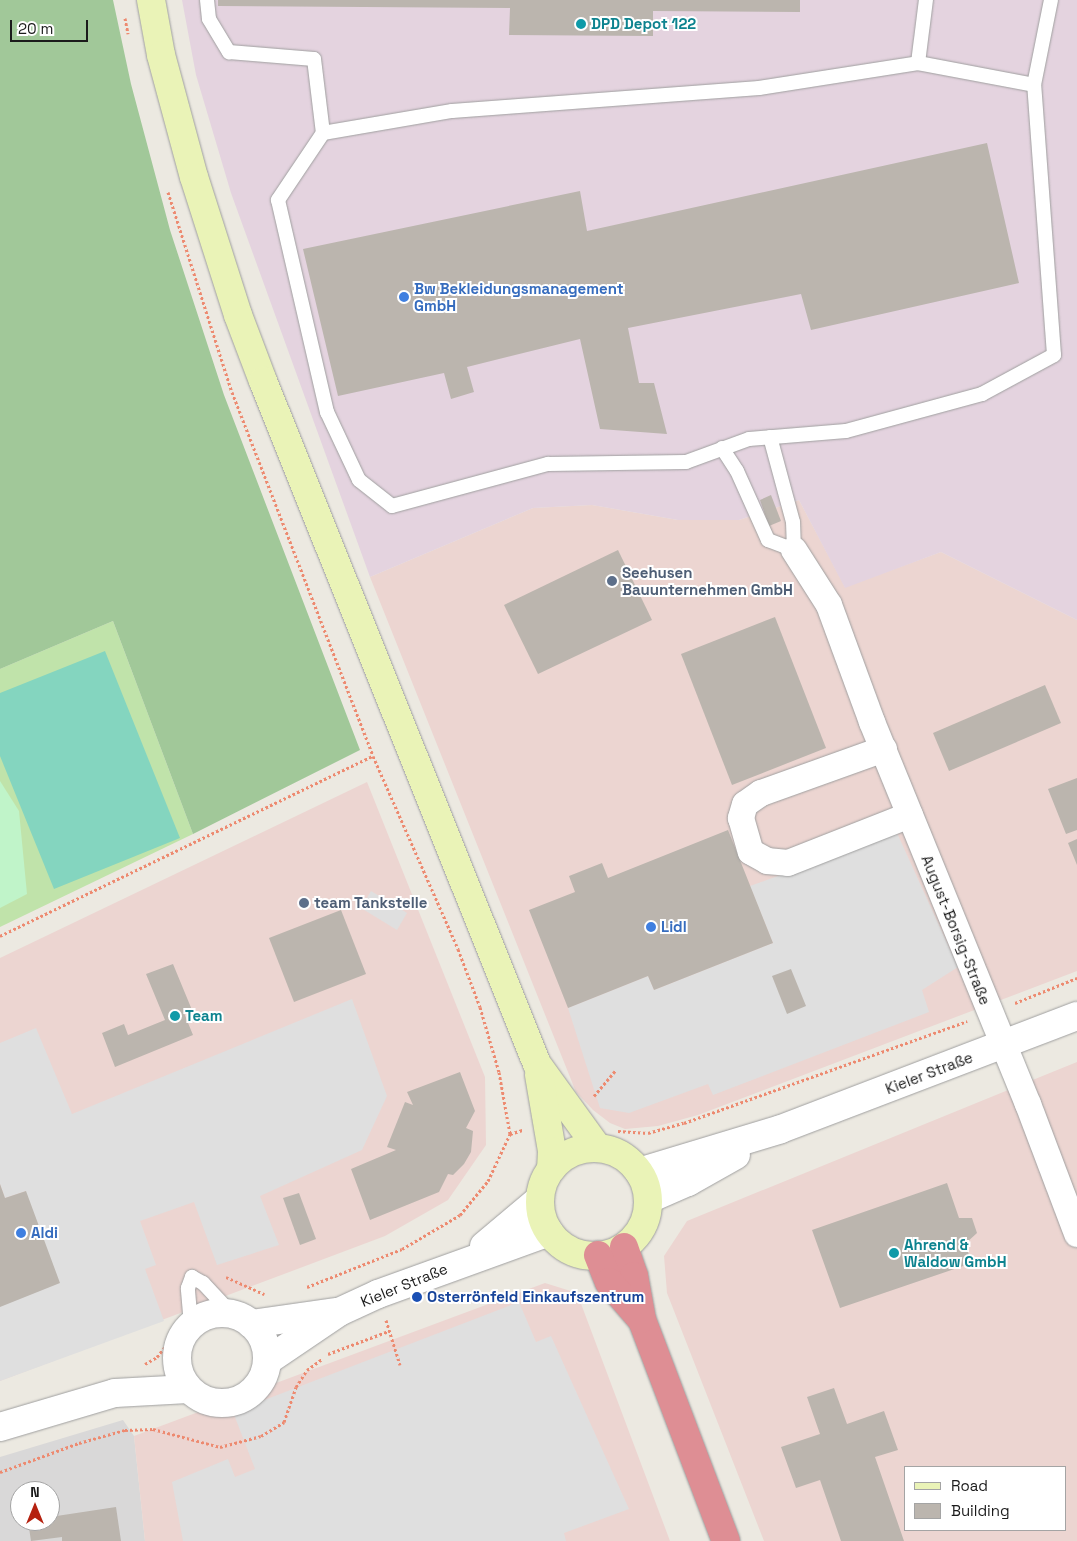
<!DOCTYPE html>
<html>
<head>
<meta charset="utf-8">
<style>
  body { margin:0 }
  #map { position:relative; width:1077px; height:1541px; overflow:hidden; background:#ece9e1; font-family:"Space Grotesk",sans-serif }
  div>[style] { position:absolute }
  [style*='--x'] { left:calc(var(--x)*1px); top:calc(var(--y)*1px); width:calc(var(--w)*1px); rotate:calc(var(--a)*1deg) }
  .residential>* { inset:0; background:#d9d8d8 }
  .commercial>* { inset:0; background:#ecd5d1 }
  .industrial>* { inset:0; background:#e4d3df }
  .grass>* { inset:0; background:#c0e3aa }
  .forest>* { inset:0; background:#a1c899 }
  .park>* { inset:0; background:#c0f4c9 }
  .pitch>* { inset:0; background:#84d5bf }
  .parking>* { inset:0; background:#dfdfdf }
  .building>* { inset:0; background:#bbb5ae }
  .path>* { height:3px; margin-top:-1.5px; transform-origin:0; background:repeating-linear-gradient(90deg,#ed8a70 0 2.5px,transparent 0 5px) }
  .roads { filter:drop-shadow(0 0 1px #9f9f9f) drop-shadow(0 0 1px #9f9f9f) }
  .service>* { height:14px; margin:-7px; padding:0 7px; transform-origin:7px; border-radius:7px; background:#fff }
  .minor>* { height:26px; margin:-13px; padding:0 13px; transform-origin:13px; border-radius:13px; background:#fff }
  .tertiary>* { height:28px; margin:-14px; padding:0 14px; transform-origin:14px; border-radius:14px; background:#fff }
  .tertiary>.ring { margin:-14px; padding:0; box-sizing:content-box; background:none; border:28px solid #fff; border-radius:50% }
  .secondary>* { height:28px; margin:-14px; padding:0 14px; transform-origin:14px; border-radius:14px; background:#eaf3b7 }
  .secondary>.ring { margin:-14px; padding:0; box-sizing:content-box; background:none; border:28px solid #eaf3b7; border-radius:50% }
  .motorway>* { height:28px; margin:-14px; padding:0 14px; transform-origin:14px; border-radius:14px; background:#de8e94 }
  .dots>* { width:14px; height:14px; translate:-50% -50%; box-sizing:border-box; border:2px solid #fff; border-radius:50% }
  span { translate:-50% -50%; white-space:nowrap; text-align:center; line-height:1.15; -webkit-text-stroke:4px #fff; paint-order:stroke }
  .culture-label { font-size:15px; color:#0d838f; font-weight:700 }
  .left { translate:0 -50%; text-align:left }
  .shop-label { font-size:15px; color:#366cbe; font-weight:700 }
  .service-label { font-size:15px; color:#4e5e75; font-weight:700 }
  .street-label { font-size:15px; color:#1b1b1b }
  .transit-label { font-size:15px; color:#164399; font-weight:700 }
  .legend { position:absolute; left:904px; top:1466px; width:162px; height:65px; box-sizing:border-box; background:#fff; border:1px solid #a4a4a4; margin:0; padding:6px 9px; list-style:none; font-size:15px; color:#1b1b1b }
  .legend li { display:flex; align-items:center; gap:10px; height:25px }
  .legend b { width:25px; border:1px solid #a4a4a4 }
  .north { position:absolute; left:10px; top:1481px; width:50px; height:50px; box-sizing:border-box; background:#fff; border:1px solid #a4a4a4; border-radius:50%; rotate:0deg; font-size:14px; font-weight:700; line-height:20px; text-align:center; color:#1b1b1b }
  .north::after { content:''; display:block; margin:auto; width:18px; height:22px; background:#b52210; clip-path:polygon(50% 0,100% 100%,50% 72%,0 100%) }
  .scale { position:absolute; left:10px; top:20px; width:78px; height:22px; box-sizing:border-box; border:2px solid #1b1b1b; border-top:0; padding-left:6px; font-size:15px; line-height:18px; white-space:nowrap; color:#1b1b1b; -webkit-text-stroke:4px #fff; paint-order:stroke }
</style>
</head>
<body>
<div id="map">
  <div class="residential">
    <i style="clip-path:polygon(evenodd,123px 1420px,134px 1436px,145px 1541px,0 1541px,0 1457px,123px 1420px,20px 1491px,50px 1491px,50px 1521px,20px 1521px,20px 1491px)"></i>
  </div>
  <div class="commercial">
    <i style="clip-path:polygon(799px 500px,845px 587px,941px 552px,1077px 620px,1077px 971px,698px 1115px,658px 1126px,625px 1129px,610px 1123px,593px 1110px,576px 1092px,370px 577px,533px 508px,592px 505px,678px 520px,739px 520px)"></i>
    <i style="clip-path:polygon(367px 782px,485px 1077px,486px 1145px,448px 1200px,385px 1236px,0 1381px,0 958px)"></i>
    <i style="clip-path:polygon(evenodd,1077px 1062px,1077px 1541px,764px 1541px,667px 1293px,664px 1256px,687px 1221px,1077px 1062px,906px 1467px,1066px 1467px,1066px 1530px,906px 1530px,906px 1467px)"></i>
    <i style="clip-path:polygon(545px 1283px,577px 1293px,670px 1541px,145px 1541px,134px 1436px)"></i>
  </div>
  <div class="industrial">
    <i style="clip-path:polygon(182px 0,1077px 0,1077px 620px,941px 552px,845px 588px,799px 500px,739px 520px,678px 520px,592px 505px,533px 508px,370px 577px,231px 193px,196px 75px)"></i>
  </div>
  <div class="grass">
    <i style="clip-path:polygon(113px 621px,193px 834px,0 927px,0 669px)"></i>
  </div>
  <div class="forest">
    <i style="clip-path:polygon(0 0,113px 0,131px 84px,170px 230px,224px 395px,360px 750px,193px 834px,113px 621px,0 669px)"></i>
  </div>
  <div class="park">
    <i style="clip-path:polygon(0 781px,19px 811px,27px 894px,0 908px)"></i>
  </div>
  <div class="pitch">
    <i style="clip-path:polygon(105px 651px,180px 838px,54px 889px,0 756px,0 693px)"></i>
  </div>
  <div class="parking">
    <i style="clip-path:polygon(897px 833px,958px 967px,922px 990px,929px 1012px,713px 1095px,708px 1084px,629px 1113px,600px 1108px,568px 1008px,648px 976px,654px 990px,773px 943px,750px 886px)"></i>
    <i style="clip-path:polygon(371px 891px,407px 913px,397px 930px,361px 908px)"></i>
    <i style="clip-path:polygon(352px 999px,387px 1096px,362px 1150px,260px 1196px,279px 1245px,217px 1265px,194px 1202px,140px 1221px,156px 1265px,145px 1269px,164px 1321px,0 1381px,0 1307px,26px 1191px,5px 1198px,0 1184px,0 1043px,36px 1028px,72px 1114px)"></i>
    <i style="clip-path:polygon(519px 1302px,536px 1342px,551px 1336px,629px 1509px,564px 1533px,566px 1541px,183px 1541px,172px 1482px,228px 1459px,235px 1477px,255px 1469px,233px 1412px)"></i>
  </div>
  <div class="building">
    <i style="clip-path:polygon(218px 0,800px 0,800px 12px,653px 11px,653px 36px,509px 35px,510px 8px,218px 6px)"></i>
    <i style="clip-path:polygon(987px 143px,1019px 283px,811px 330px,801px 294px,628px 328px,639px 383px,654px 383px,667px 434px,600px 429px,580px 339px,467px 367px,474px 392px,451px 399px,444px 373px,338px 396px,303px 249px,580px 191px,587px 231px)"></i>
    <i style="clip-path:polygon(771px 495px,781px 521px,769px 526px,760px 500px)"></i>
    <i style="clip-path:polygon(618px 550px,652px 620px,538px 674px,504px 605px)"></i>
    <i style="clip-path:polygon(775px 617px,826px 748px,732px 785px,681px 654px)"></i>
    <i style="clip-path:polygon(1045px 685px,1061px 723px,949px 771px,933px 733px)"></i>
    <i style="clip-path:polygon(1077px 778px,1077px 830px,1066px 834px,1048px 789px)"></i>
    <i style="clip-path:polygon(728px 830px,773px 943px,654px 990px,648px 976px,568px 1008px,529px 910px,575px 892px,569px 876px,602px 863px,608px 878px)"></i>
    <i style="clip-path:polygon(1077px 839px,1077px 865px,1068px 843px)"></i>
    <i style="clip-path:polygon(341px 910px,366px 974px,294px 1002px,269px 938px)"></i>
    <i style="clip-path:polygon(173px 964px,192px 1010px,184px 1013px,193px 1035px,115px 1067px,102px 1033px,124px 1024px,128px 1035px,165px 1020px,146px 974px)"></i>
    <i style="clip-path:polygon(791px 969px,806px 1006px,787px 1014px,772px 976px)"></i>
    <i style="clip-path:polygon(460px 1072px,475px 1111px,466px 1128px,473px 1131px,471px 1152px,464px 1164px,453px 1175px,448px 1174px,439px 1192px,370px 1220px,351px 1169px,396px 1150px,387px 1147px,405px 1102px,413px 1105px,407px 1092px)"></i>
    <i style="clip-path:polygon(947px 1183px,959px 1218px,972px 1218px,977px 1233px,965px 1244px,972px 1263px,840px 1308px,812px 1230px)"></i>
    <i style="clip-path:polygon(0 1184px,5px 1198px,26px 1191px,60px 1283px,0 1307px)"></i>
    <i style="clip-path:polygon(299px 1193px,316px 1239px,300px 1245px,283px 1198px)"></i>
    <i style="clip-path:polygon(834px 1388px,847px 1424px,884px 1411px,898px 1450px,875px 1457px,904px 1541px,841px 1541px,820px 1480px,796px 1488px,781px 1447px,820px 1434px,807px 1397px)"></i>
    <i style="clip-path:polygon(116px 1507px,121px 1541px,62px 1541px,62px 1537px,31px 1541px,28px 1521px,50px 1521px,50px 1517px)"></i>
  </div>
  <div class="path">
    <i style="--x:125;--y:18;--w:16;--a:79"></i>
    <i style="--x:168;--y:192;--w:210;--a:72.3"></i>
    <i style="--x:232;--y:392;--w:390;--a:68.8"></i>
    <i style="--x:373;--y:756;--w:211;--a:66.2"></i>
    <i style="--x:458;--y:949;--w:62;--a:69.2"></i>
    <i style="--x:480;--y:1007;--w:68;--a:73.7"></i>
    <i style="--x:499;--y:1072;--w:63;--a:79.9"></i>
    <i style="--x:0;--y:936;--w:414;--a:-25.8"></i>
    <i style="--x:1015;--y:1003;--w:67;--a:-22"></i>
    <i style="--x:594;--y:1096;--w:34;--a:-50"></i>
    <i style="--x:618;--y:1131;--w:30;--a:4"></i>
    <i style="--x:648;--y:1133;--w:37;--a:-16"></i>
    <i style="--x:684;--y:1123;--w:301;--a:-19.8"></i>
    <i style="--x:226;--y:1277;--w:42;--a:24.1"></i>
    <i style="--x:307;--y:1287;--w:102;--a:-21.8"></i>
    <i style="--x:402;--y:1249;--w:67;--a:-30.4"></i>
    <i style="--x:460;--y:1215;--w:44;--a:-50.5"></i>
    <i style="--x:488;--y:1181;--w:52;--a:-64.9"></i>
    <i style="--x:510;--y:1134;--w:13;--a:-18"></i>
    <i style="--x:386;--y:1320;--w:47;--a:72.7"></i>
    <i style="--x:328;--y:1354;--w:65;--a:-20.7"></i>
    <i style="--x:145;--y:1364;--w:14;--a:-30"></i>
    <i style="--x:157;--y:1357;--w:29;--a:-52"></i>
    <i style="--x:0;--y:1472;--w:84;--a:-20.2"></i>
    <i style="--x:79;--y:1443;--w:48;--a:-15.8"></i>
    <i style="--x:125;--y:1430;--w:28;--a:-2"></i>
    <i style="--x:153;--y:1429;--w:69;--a:15"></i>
    <i style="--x:220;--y:1447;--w:42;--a:-15"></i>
    <i style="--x:261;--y:1436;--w:27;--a:-31"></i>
    <i style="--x:284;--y:1422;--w:37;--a:-71"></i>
    <i style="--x:296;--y:1387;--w:20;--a:-57"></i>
    <i style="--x:307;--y:1370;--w:19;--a:-36"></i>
  </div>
  <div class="roads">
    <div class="service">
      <i style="--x:207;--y:0;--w:19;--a:84"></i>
      <i style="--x:209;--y:19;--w:39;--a:59"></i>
      <i style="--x:229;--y:52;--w:85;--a:4.7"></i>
      <i style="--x:314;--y:59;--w:75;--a:83.1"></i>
      <i style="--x:323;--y:133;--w:81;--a:123.9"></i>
      <i style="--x:278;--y:200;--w:218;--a:77"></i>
      <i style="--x:327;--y:412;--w:75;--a:64.8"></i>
      <i style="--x:359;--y:480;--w:42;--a:38.2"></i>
      <i style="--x:392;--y:506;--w:162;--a:-15.1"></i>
      <i style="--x:548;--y:464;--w:138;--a:-0.8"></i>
      <i style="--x:686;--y:462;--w:67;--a:-20.1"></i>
      <i style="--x:749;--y:439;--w:97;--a:-4.7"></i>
      <i style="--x:846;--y:431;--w:141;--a:-15.2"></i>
      <i style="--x:982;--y:394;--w:82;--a:-28.4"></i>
      <i style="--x:1054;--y:355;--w:271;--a:-94.2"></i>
      <i style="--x:1034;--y:85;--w:87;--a:-78.7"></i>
      <i style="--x:918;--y:63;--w:64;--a:-82.8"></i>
      <i style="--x:323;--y:133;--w:131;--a:-9.7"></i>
      <i style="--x:452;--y:111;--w:308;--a:-4.3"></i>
      <i style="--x:759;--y:88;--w:161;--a:-8.9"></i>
      <i style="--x:918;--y:63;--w:118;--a:10.7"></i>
      <i style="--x:722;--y:448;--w:27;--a:57"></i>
      <i style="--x:737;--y:471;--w:76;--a:65.8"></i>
      <i style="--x:768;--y:540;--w:28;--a:21"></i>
      <i style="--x:794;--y:550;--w:28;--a:-92"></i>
      <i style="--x:793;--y:522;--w:88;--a:-105.1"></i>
      <i style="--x:191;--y:1325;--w:37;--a:-95"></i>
      <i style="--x:188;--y:1288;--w:12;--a:-70"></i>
      <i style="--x:192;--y:1277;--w:13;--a:29"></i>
      <i style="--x:203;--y:1283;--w:42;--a:46.9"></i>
    </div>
    <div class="minor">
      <i style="--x:794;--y:550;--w:65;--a:57.5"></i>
      <i style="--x:829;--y:605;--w:125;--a:69.8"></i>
      <i style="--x:872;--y:722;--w:413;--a:67.8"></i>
      <i style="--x:1028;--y:1104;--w:139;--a:69.3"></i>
      <i style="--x:884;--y:749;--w:131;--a:160.3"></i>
      <i style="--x:761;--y:793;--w:19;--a:145"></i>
      <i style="--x:745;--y:804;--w:15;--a:106"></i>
      <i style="--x:741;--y:818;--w:35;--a:74"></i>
      <i style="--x:751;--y:852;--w:18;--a:29"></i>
      <i style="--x:767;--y:861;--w:21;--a:5"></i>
      <i style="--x:788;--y:863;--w:131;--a:-21.5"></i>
    </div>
    <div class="tertiary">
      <i style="--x:639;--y:1172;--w:148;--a:-16.8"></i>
      <i style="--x:781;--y:1129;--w:317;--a:-20.9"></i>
      <i style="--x:649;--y:1199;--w:43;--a:-23.6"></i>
      <i style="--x:688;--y:1182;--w:55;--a:-29.4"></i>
      <i style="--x:484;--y:1246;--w:73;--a:-40"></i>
      <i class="ring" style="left:177px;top:1313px;width:62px;height:62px"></i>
      <i style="--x:251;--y:1324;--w:85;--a:-8.1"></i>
      <i style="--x:267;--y:1361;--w:87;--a:-34.2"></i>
      <i style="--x:339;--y:1312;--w:43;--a:-24.8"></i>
      <i style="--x:378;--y:1294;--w:182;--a:-19.9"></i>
      <i style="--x:0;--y:1427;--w:120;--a:-16.5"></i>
      <i style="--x:115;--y:1393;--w:73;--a:-3.1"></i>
    </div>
    <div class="secondary">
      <i style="--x:151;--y:0;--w:56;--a:79.7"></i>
      <i style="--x:161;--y:55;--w:126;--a:74.9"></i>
      <i style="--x:194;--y:177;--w:145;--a:72.3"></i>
      <i style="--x:238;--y:315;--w:71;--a:69.3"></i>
      <i style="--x:263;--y:381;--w:736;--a:68.14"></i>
      <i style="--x:537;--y:1064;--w:102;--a:54.1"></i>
      <i style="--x:539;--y:1075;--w:77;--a:80.3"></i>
      <i style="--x:552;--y:1151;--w:18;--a:93"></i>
      <i class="ring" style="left:540px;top:1148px;width:80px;height:80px"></i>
    </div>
    <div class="motorway">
      <i style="--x:624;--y:1247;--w:31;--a:71"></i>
      <i style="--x:634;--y:1276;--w:45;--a:79.7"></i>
      <i style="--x:642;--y:1320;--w:236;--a:69.2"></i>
      <i style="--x:598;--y:1255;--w:29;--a:68"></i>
      <i style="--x:609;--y:1282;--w:49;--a:49.1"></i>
    </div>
  </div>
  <div class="dots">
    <i style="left:581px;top:24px;background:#0f9aa8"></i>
    <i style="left:404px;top:297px;background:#3f7fe0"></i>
    <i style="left:612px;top:581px;background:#5c6f8a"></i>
    <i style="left:304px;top:903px;background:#5c6f8a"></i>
    <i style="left:651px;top:927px;background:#3f7fe0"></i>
    <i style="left:175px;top:1016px;background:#0f9aa8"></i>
    <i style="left:21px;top:1233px;background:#3f7fe0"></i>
    <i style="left:894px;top:1253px;background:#0f9aa8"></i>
    <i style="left:417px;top:1297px;background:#1a4fb4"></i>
  </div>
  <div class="culture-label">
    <span class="left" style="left:591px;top:24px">DPD Depot 122</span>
    <span class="left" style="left:185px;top:1016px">Team</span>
    <span class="left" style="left:904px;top:1253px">Ahrend &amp;<br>Waldow GmbH</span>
  </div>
  <div class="shop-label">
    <span class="left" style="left:414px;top:297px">Bw Bekleidungsmanagement<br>GmbH</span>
    <span class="left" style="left:661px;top:927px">Lidl</span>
    <span class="left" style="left:31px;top:1233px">Aldi</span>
  </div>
  <div class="service-label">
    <span class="left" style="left:622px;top:581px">Seehusen<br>Bauunternehmen GmbH</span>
    <span class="left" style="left:314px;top:903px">team Tankstelle</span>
  </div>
  <div class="street-label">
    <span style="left:956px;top:930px;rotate:68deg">August-Borsig-Straße</span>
    <span style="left:929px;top:1073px;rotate:-21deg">Kieler Straße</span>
    <span style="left:404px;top:1285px;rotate:-22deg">Kieler Straße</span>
  </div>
  <div class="transit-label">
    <span class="left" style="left:427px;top:1297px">Osterrönfeld Einkaufszentrum</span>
  </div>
  <ul class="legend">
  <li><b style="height:6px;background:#eaf3b7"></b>Road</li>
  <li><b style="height:14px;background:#bbb5ae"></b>Building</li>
  </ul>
  <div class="north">N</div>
  <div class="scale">20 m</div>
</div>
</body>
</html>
